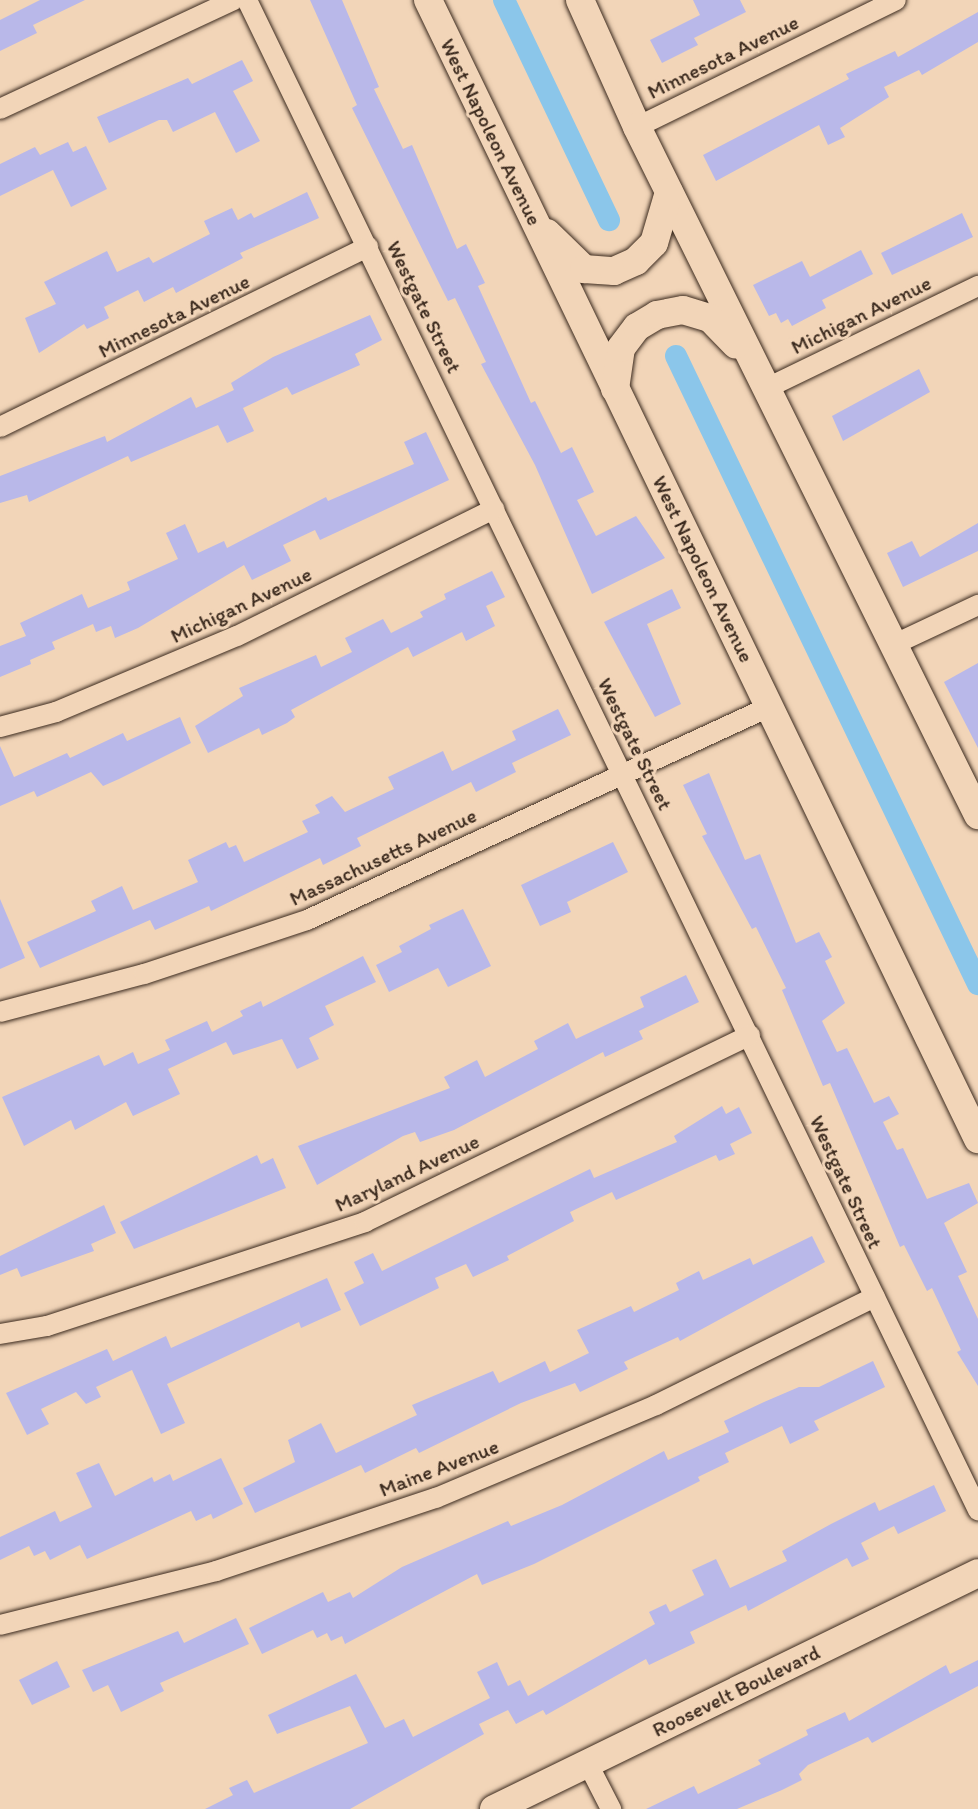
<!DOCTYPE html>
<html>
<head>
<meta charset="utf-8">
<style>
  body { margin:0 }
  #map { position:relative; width:978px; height:1809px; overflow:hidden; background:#f2d5b8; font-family:Itim,sans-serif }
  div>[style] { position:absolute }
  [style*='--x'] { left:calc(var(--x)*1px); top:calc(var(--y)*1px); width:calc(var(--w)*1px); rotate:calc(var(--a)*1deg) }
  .canal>* { height:22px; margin:-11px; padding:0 11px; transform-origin:11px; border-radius:11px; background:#8bc6ea }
  .building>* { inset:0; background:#b9b8e9 }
  .roads { filter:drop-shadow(0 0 2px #3b2a1e) drop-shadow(0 0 2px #3b2a1e) }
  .street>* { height:20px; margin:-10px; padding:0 10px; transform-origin:10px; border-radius:10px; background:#f2d5b8 }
  .secondary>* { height:28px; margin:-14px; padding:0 14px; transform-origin:14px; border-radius:14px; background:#f2d5b8 }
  span { translate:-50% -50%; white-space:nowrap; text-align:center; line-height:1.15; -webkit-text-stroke:6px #f2d5b8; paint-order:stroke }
  .street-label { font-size:21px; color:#3b2a1e }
</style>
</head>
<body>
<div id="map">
  <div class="canal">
    <i style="--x:504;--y:0;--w:244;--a:64.5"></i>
    <i style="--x:676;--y:356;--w:697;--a:64.32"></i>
  </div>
  <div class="building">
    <i style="clip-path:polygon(40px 0,85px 0,33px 25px,37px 33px,0 51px,0 20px)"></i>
    <i style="clip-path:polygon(310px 0,342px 0,379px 87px,374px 89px,403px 149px,412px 145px,457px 249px,466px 244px,485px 283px,478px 286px,531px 403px,535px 401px,561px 453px,572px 447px,594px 492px,577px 500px,596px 536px,636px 516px,665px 558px,592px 594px,535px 465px,481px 364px,486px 362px,455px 298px,448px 301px,352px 108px,357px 105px)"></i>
    <i style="clip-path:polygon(693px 0,740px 0,746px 12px,694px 38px,698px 45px,662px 63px,650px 40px,700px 15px)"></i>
    <i style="clip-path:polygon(978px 12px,978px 42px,922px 75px,919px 70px,884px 87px,889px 97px,840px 128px,845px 137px,828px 145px,819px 125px,716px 181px,703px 155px,849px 79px,846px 74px,895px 51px,898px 57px)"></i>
    <i style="clip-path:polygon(242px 60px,253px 81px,233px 91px,260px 141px,236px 153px,215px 112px,173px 132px,167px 120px,159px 120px,109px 143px,97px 117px,188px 78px,192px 84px)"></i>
    <i style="clip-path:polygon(68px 142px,73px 152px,86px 146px,107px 189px,71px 207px,53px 170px,0 196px,0 164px,35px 147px,40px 155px)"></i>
    <i style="clip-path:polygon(307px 192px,319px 218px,240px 253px,243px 258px,176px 293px,173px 287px,144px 302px,138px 290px,104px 307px,109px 318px,87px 329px,84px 324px,39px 353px,25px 318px,56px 304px,44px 282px,107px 251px,117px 272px,149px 257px,153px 263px,210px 234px,204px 221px,232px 208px,238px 220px,251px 213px,254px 218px)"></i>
    <i style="clip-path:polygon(962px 213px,973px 237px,892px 275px,881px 253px)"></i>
    <i style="clip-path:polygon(861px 250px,873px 274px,822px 300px,826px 308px,792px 326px,788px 319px,781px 323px,776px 313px,769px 316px,753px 285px,802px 261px,810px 277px)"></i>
    <i style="clip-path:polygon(370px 315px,382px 340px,355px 354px,360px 365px,292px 395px,287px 387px,243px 408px,254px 431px,227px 443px,218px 425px,131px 462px,128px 456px,29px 502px,27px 495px,0 503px,0 476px,105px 436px,107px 442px,191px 397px,196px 408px,234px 390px,231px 383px,273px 357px)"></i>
    <i style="clip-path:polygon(919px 369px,930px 392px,843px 441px,832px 416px)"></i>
    <i style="clip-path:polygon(426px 432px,449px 480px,320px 540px,315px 530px,283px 545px,291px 561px,252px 580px,244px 565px,138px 628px,115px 638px,111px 626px,96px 632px,93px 624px,52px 642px,55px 649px,30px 660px,31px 664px,0 677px,0 646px,26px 636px,20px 623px,82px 594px,88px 608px,130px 590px,127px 582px,178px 559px,166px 533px,185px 524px,198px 553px,224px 541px,227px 548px,326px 497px,328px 501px,414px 464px,404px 442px)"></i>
    <i style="clip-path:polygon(978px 523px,978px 551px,903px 587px,887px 553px,912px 541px,920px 557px)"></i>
    <i style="clip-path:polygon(492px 571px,505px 597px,486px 606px,495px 626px,466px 641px,462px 632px,413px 657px,408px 647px,291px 710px,295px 717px,287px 723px,262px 735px,259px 728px,208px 753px,195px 726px,243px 696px,239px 688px,316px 655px,321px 667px,352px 652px,345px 638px,383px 619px,391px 633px,423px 617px,420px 612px,446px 599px,444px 594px)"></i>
    <i style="clip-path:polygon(672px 589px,681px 608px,647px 624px,681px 704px,655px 717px,604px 622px)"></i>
    <i style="clip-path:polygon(978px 663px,978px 748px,944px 682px)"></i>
    <i style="clip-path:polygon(558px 709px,571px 735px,512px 763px,516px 772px,476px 792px,471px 782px,357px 838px,361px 846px,323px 865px,320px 858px,211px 911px,209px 906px,155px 930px,150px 920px,40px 968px,27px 942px,96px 911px,91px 901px,122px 886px,133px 910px,198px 882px,188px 860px,226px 842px,229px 848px,236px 845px,244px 862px,308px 832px,302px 821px,320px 813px,315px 805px,332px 796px,345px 812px,394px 789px,388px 777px,443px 751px,452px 771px,516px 740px,512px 731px)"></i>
    <i style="clip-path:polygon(180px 717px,191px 743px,119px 779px,103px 786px,91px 772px,37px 797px,34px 791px,0 806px,0 746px,14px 777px,67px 753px,70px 758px,123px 733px,127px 741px)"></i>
    <i style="clip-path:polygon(709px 773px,745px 860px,760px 854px,796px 943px,819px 932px,832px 957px,825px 961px,845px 1003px,822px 1021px,837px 1052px,847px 1048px,874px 1103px,889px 1096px,899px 1114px,883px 1122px,897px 1150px,903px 1148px,927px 1199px,969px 1183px,978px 1203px,944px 1223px,967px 1272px,958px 1276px,978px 1319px,978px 1386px,957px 1352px,961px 1350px,932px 1288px,927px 1291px,904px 1245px,900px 1247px,830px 1083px,823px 1086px,782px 990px,786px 988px,756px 927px,752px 929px,702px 836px,707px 834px,683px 785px)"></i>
    <i style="clip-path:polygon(613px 842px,628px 872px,567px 902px,571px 912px,540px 926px,521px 885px)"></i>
    <i style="clip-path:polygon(0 899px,25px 958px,0 969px)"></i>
    <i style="clip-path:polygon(463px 909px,491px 966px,448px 987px,438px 968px,389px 992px,376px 965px,402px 952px,399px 946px,431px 929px,429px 925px)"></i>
    <i style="clip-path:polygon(363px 956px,376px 982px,325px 1006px,334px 1025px,309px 1038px,319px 1059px,297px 1069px,282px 1039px,233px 1055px,226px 1042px,168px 1069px,180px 1094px,133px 1116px,126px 1102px,75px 1130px,71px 1120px,24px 1146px,2px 1097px,99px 1055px,104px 1066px,133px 1052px,138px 1064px,170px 1050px,165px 1040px,207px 1021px,212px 1032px,243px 1016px,240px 1011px,261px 1001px,263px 1007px)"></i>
    <i style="clip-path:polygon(686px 975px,699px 1002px,639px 1031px,643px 1039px,605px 1057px,603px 1052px,454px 1130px,420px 1142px,415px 1132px,403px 1136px,317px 1185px,298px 1146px,450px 1088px,444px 1077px,477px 1060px,485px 1077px,538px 1049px,534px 1041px,568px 1023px,576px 1039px,644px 1007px,640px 997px)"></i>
    <i style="clip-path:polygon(722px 1106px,726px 1114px,739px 1107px,752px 1133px,730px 1144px,735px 1154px,719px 1161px,716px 1155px,616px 1200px,612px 1192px,570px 1212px,574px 1221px,507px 1256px,509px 1260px,473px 1277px,466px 1264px,435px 1278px,439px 1288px,360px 1326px,344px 1293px,364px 1283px,354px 1262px,373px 1253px,382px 1271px,590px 1169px,594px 1178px,677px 1142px,674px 1136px)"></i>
    <i style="clip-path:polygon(257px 1155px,261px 1164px,273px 1158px,286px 1188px,134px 1249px,120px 1222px)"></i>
    <i style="clip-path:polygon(104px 1205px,116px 1233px,91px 1244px,94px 1251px,21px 1277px,17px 1268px,0 1275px,0 1256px)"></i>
    <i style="clip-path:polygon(812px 1236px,825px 1262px,680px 1341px,678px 1337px,624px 1362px,628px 1369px,580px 1392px,575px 1383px,521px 1403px,419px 1453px,416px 1448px,365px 1473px,361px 1465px,255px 1513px,243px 1488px,295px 1462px,288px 1440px,321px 1423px,336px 1453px,417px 1415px,412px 1405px,493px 1371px,499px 1383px,545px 1361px,550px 1372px,589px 1353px,577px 1330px,631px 1306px,634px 1312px,679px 1290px,676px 1283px,699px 1271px,703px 1280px,750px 1258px,753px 1265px)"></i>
    <i style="clip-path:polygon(327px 1278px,341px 1310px,301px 1328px,299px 1322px,167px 1384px,185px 1423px,161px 1434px,132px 1370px,96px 1387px,101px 1397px,86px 1404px,76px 1392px,41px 1409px,49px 1424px,27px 1435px,6px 1393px,107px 1349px,113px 1361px,166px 1336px,171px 1348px)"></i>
    <i style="clip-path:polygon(873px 1361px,885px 1387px,814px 1421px,819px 1430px,790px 1444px,782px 1426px,725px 1453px,729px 1462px,698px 1477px,700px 1481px,534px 1564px,482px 1585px,477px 1574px,345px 1644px,342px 1636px,331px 1641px,327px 1633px,317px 1638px,313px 1630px,262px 1654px,249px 1628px,323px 1592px,328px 1602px,350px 1592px,353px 1598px,402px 1567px,508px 1521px,511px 1526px,562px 1505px,664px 1451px,668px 1460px,729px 1432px,724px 1421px,764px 1402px,799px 1387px,819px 1387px)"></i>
    <i style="clip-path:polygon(221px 1458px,243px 1504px,213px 1519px,211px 1514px,196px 1521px,191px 1511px,87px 1559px,80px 1545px,50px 1560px,45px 1551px,34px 1556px,29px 1546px,0 1560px,0 1537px,55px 1511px,60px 1522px,92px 1507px,76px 1473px,99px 1463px,115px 1496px,152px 1477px,154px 1482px,170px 1474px,173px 1481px)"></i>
    <i style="clip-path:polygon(934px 1485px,946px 1511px,898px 1534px,894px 1526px,861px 1543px,869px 1559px,852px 1567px,847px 1558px,748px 1611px,746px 1605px,690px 1632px,695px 1643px,649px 1665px,646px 1659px,546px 1715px,543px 1710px,516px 1724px,508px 1710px,479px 1724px,484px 1734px,350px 1809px,205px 1809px,233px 1795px,229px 1788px,247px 1780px,254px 1793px,368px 1743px,350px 1706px,277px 1734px,268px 1715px,356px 1674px,385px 1728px,404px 1719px,413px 1737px,490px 1698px,477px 1672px,497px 1662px,508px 1686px,520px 1680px,528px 1696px,655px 1624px,649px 1612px,666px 1604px,670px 1612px,704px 1595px,692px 1570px,716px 1559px,730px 1588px,787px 1561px,782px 1551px,831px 1524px,875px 1502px,879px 1511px)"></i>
    <i style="clip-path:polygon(236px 1618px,249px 1644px,160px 1683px,164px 1691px,121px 1712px,108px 1685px,93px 1692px,82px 1670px,178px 1631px,184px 1643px)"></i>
    <i style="clip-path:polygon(978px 1660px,978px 1686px,872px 1743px,868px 1737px,808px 1765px,799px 1774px,802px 1780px,782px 1790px,737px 1809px,646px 1809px,694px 1786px,698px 1794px,761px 1764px,758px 1760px,808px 1735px,806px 1730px,845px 1712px,849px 1721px,946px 1665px,950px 1674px)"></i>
    <i style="clip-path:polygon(57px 1661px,70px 1687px,32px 1705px,19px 1680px)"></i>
  </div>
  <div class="roads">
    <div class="street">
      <i style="--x:247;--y:0;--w:1678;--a:64.17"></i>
      <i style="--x:0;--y:109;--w:258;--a:-25"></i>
      <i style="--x:637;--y:127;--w:288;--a:-26.1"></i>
      <i style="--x:765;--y:389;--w:237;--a:-25.8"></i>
      <i style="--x:0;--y:427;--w:410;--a:-26.1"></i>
      <i style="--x:895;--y:644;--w:92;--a:-25.2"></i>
      <i style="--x:0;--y:727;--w:58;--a:-15"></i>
      <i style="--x:56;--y:712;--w:196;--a:-22.8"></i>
      <i style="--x:237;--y:636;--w:287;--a:-26.3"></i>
      <i style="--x:0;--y:1012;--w:149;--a:-14.8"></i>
      <i style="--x:144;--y:974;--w:172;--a:-18.3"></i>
      <i style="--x:307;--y:920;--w:511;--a:-24.76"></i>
      <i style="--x:0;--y:1334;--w:48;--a:-9.7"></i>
      <i style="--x:47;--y:1326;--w:335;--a:-18.1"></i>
      <i style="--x:365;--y:1222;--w:428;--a:-25.9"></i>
      <i style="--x:0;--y:1625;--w:223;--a:-14"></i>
      <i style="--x:216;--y:1571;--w:232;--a:-18.4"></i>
      <i style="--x:436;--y:1498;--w:239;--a:-22.9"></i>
      <i style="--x:656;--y:1405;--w:244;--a:-26.3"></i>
      <i style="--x:588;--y:1764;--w:51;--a:62.9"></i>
    </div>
    <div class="secondary">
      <i style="--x:428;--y:0;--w:1265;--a:64.23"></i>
      <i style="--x:580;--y:0;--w:139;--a:65.8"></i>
      <i style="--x:637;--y:127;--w:768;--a:63.64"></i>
      <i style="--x:547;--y:233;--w:52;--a:44.2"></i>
      <i style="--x:584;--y:269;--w:30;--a:4"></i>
      <i style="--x:614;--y:271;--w:24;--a:-24"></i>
      <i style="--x:636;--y:261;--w:25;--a:-45"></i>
      <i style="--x:654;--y:243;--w:53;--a:-73.6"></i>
      <i style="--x:615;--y:389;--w:41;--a:-81.7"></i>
      <i style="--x:621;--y:348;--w:26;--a:-53"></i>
      <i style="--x:637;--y:327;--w:23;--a:-31"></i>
      <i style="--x:657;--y:315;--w:26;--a:-11"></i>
      <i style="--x:683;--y:310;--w:28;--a:17"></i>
      <i style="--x:710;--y:318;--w:37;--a:46"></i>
      <i style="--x:494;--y:1809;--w:538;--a:-25.99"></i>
    </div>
  </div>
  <div class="street-label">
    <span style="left:723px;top:57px;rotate:-26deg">Minnesota Avenue</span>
    <span style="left:491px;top:132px;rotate:64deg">West Napoleon Avenue</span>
    <span style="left:424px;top:307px;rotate:64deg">Westgate Street</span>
    <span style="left:861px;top:315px;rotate:-26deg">Michigan Avenue</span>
    <span style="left:174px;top:316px;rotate:-26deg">Minnesota Avenue</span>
    <span style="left:703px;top:569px;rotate:64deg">West Napoleon Avenue</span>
    <span style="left:241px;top:605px;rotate:-25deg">Michigan Avenue</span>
    <span style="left:635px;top:744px;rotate:64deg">Westgate Street</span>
    <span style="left:383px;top:857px;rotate:-25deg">Massachusetts Avenue</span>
    <span style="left:407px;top:1173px;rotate:-25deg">Maryland Avenue</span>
    <span style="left:846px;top:1182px;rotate:65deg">Westgate Street</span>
    <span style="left:439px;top:1468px;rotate:-21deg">Maine Avenue</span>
    <span style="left:736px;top:1691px;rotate:-26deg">Roosevelt Boulevard</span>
  </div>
</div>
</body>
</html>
